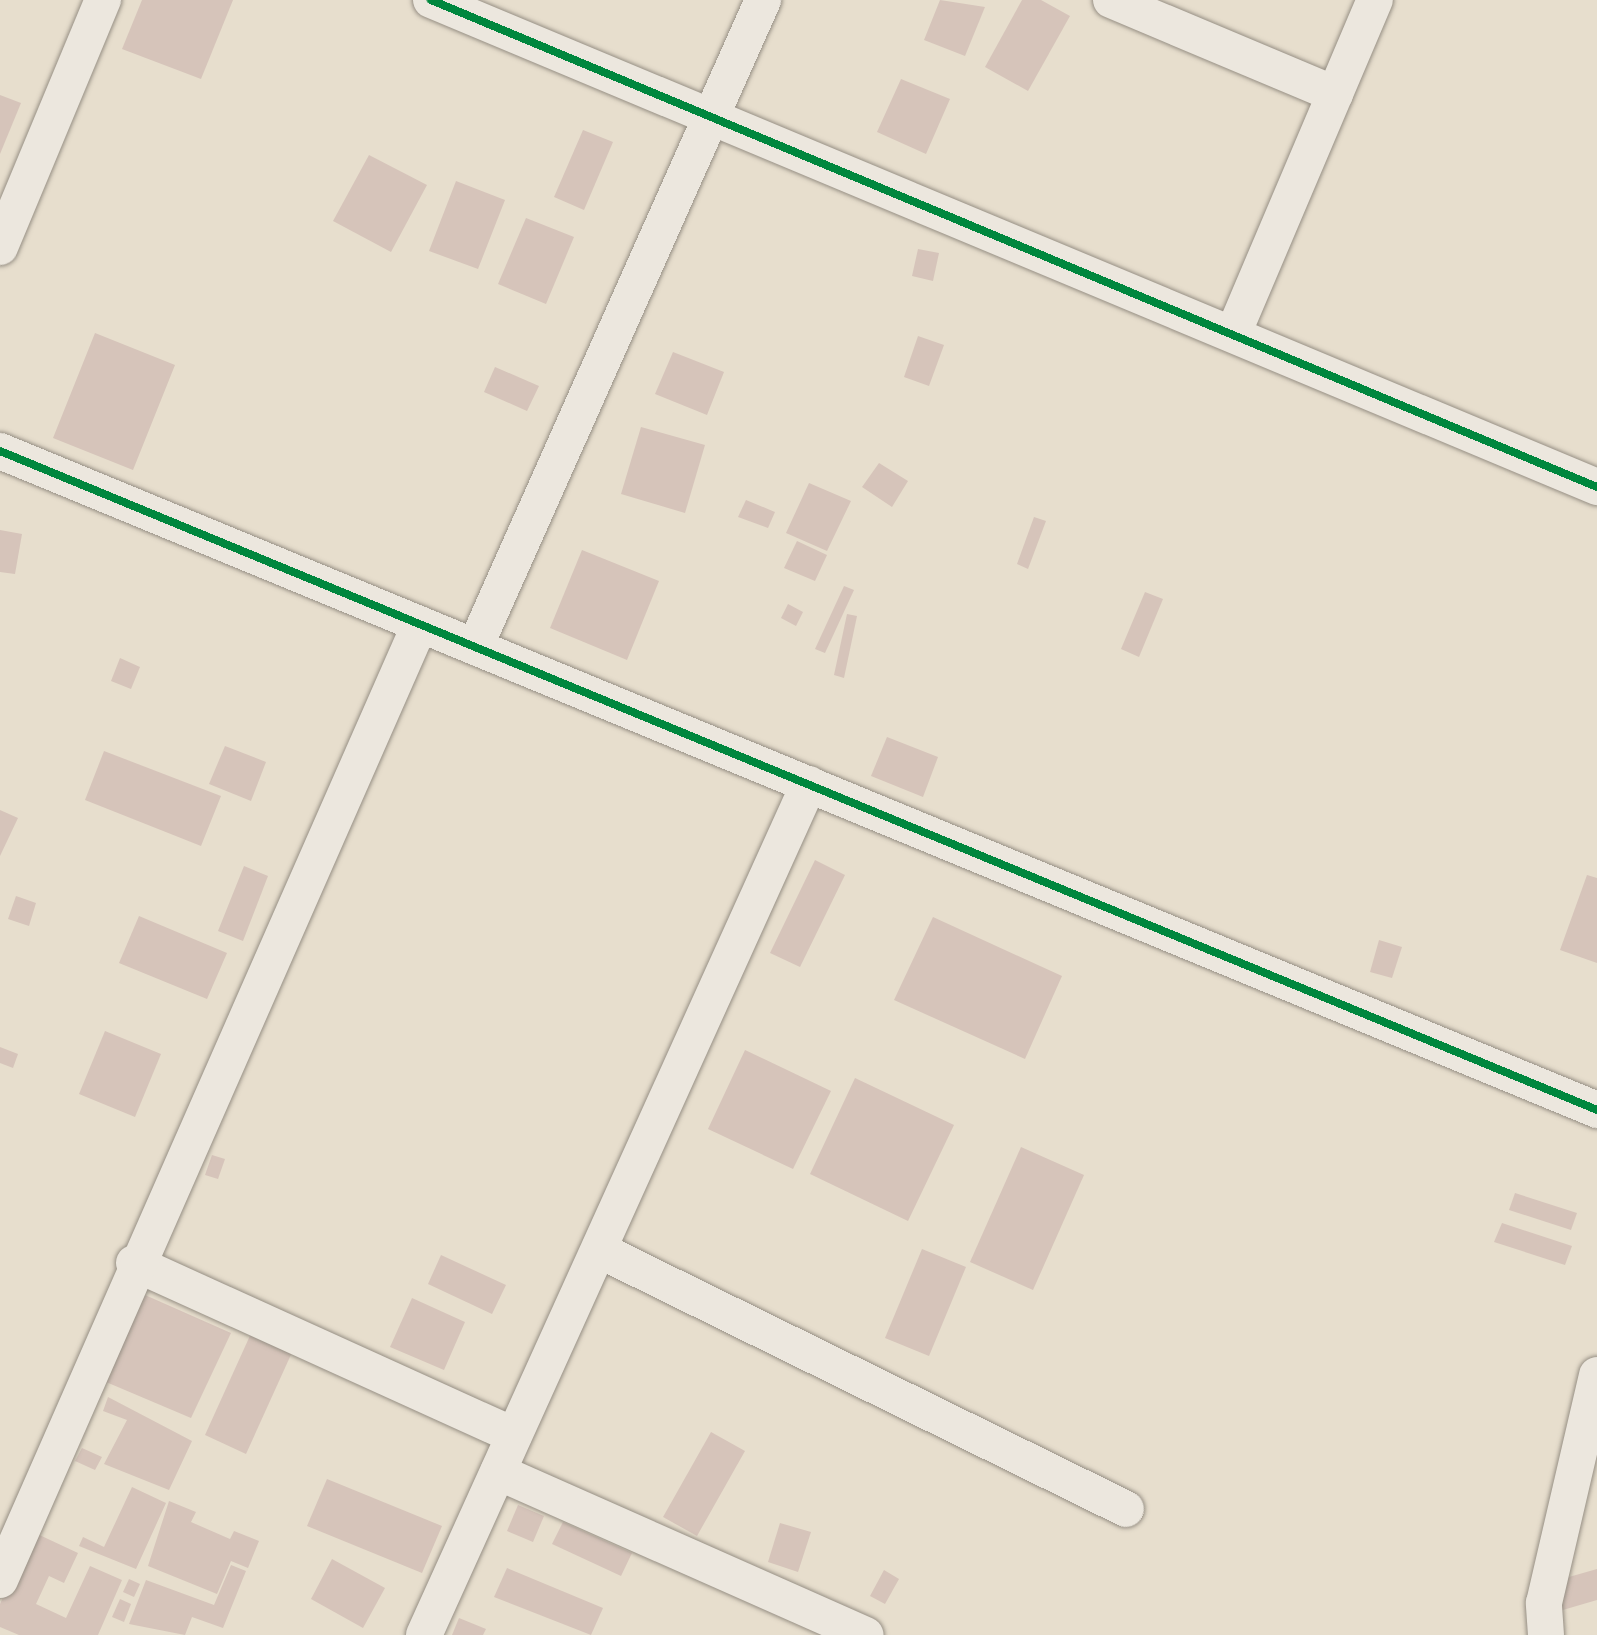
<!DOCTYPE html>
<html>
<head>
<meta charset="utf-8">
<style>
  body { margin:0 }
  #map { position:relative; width:1597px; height:1635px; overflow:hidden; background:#e7decd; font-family:"Libre Caslon Text",serif }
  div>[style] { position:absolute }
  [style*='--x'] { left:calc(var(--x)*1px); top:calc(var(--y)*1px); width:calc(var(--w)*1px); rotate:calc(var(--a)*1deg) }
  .building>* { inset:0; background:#d6c4ba }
  .roads { filter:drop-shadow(0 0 2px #968f84) drop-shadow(0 0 2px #968f84) }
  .minor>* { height:36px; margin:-18px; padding:0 18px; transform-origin:18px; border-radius:18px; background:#ece7de }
  .cycleway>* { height:8px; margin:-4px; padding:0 4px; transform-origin:4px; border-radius:4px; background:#00873e }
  span { translate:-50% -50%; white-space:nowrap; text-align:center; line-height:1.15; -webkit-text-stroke:7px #f7ecd7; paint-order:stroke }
</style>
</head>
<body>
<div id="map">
  <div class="building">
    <i style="clip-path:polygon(142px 0,233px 0,201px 79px,122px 49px)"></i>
    <i style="clip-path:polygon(940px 0,985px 7px,965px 56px,924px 40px)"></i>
    <i style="clip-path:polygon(1022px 0,1041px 0,1070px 16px,1028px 91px,985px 67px)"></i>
    <i style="clip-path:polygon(901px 79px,950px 99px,926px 154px,877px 132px)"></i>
    <i style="clip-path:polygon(0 95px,21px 103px,0 154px)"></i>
    <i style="clip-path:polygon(583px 130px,613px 142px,584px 210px,554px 197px)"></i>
    <i style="clip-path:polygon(369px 155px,427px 185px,391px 252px,333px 221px)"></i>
    <i style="clip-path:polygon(456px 181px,505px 200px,478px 269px,429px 251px)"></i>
    <i style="clip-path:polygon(526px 218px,574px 237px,546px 304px,498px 284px)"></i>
    <i style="clip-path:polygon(918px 249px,939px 253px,933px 281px,912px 276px)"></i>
    <i style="clip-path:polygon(95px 333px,175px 365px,133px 470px,53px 438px)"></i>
    <i style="clip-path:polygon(918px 336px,944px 345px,929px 386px,904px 377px)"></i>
    <i style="clip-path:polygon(673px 352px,724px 372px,707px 415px,655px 394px)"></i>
    <i style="clip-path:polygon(495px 367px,539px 386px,527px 411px,484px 392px)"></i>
    <i style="clip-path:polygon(641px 427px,705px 445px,685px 513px,621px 494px)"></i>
    <i style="clip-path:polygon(879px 463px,908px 481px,892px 507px,862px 487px)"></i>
    <i style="clip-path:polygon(809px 483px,851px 501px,827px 551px,786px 533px)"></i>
    <i style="clip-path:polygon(746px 500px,775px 512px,768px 528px,738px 517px)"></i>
    <i style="clip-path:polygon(1034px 517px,1046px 521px,1028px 569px,1017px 564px)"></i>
    <i style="clip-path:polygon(0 530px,22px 534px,15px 574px,0 572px)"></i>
    <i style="clip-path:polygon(797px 541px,827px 555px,815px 581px,784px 568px)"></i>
    <i style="clip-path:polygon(582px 550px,659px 581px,627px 660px,550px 628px)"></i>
    <i style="clip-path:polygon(844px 586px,854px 590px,825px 653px,815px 649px)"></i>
    <i style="clip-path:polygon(1145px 592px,1163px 599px,1139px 657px,1121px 649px)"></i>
    <i style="clip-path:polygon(788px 604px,803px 612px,796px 626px,781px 618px)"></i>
    <i style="clip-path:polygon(847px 614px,857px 616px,844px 678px,834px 675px)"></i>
    <i style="clip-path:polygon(120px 658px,140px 667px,131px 689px,111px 681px)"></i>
    <i style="clip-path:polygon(887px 737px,938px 757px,923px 797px,871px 776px)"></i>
    <i style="clip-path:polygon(225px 746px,266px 762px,251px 801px,209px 784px)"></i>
    <i style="clip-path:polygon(104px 751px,221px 796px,201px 846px,85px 800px)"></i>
    <i style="clip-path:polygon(0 810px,18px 818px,0 856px)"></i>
    <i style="clip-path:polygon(815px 860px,845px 875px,800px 967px,770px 953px)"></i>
    <i style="clip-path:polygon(244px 866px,268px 876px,243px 941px,218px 931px)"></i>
    <i style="clip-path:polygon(1587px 875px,1597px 878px,1597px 963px,1560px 950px)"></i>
    <i style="clip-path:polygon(16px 896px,36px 903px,29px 926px,8px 919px)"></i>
    <i style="clip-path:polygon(139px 916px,227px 953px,207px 999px,119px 963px)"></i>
    <i style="clip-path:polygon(933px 917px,1062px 976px,1025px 1059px,894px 1000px)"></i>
    <i style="clip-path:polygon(1379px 940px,1402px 947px,1392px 978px,1370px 972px)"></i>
    <i style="clip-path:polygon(105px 1031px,161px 1054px,135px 1117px,79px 1094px)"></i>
    <i style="clip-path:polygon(0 1047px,18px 1054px,13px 1068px,0 1063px)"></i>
    <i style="clip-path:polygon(745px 1050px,831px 1091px,793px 1169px,708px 1129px)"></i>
    <i style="clip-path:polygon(855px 1078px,954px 1125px,908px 1221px,810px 1174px)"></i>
    <i style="clip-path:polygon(1021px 1147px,1084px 1175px,1033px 1290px,970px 1262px)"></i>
    <i style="clip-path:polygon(212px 1155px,225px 1159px,218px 1179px,205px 1175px)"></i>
    <i style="clip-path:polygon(1515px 1193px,1577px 1213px,1571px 1230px,1509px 1210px)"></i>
    <i style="clip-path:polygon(1502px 1223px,1572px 1246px,1565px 1265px,1494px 1242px)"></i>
    <i style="clip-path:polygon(922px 1249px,966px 1267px,929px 1356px,885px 1338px)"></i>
    <i style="clip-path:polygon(441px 1255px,506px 1285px,492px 1314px,428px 1284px)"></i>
    <i style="clip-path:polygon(145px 1295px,231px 1333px,191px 1418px,106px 1382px)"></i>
    <i style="clip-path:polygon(412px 1298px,465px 1322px,444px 1370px,390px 1347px)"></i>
    <i style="clip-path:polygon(253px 1329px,294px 1348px,246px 1454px,205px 1435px)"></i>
    <i style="clip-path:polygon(108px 1397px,192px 1441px,169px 1490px,104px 1464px,127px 1420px,103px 1411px)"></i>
    <i style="clip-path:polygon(711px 1432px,745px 1451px,697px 1536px,663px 1517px)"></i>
    <i style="clip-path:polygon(82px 1448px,102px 1457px,95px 1470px,75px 1461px)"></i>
    <i style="clip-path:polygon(327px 1479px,442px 1526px,422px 1573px,307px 1526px)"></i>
    <i style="clip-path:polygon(132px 1487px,166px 1503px,136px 1569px,79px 1546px,83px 1537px,104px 1547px)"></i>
    <i style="clip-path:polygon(169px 1501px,196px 1512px,191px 1522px,230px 1539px,234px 1531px,259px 1541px,248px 1568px,231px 1561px,217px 1594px,148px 1566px)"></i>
    <i style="clip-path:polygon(518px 1505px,544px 1516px,533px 1542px,507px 1531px)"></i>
    <i style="clip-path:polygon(563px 1522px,632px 1553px,621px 1576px,552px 1544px)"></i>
    <i style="clip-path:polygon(780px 1523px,811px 1532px,798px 1572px,768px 1562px)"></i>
    <i style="clip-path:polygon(33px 1532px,78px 1553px,64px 1583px,49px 1576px,36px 1604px,66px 1618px,90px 1566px,122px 1580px,98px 1635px,19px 1635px,0 1627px,0 1604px)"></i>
    <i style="clip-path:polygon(332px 1559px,385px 1588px,363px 1628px,311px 1599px)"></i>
    <i style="clip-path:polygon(231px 1565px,246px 1571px,223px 1628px,192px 1617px,185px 1635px,129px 1624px,146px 1580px,214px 1605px)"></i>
    <i style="clip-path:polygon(507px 1568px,603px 1608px,591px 1635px,494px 1597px)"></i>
    <i style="clip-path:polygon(1597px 1569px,1597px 1600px,1556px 1612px,1548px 1583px)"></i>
    <i style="clip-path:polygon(884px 1570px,899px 1579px,885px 1604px,870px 1596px)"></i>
    <i style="clip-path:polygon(129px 1579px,140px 1584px,134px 1597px,123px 1592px)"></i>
    <i style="clip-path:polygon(120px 1599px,131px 1604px,124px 1622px,112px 1617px)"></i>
    <i style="clip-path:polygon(459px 1618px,486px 1629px,483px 1635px,452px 1635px)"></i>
  </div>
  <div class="roads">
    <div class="minor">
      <i style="--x:431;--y:0;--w:1264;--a:22.67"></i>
      <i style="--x:1111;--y:0;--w:243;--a:22.8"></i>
      <i style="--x:0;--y:247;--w:268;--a:-67.4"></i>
      <i style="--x:1233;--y:334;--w:363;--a:-67"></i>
      <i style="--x:0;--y:451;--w:1728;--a:22.42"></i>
      <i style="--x:475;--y:647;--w:708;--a:-66"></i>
      <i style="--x:599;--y:1250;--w:587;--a:26.17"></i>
      <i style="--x:134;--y:1263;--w:417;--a:24.4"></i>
      <i style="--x:498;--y:1472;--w:402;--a:23.9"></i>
      <i style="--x:0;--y:1580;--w:1044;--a:-66.28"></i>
      <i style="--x:424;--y:1635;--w:934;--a:-65.66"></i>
      <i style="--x:1546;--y:1635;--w:32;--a:-94"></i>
      <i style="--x:1544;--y:1603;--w:234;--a:-76.9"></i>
    </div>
  </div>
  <div class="cycleway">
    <i style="--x:431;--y:0;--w:1264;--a:22.67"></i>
    <i style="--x:0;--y:451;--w:1728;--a:22.42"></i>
  </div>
</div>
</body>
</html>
